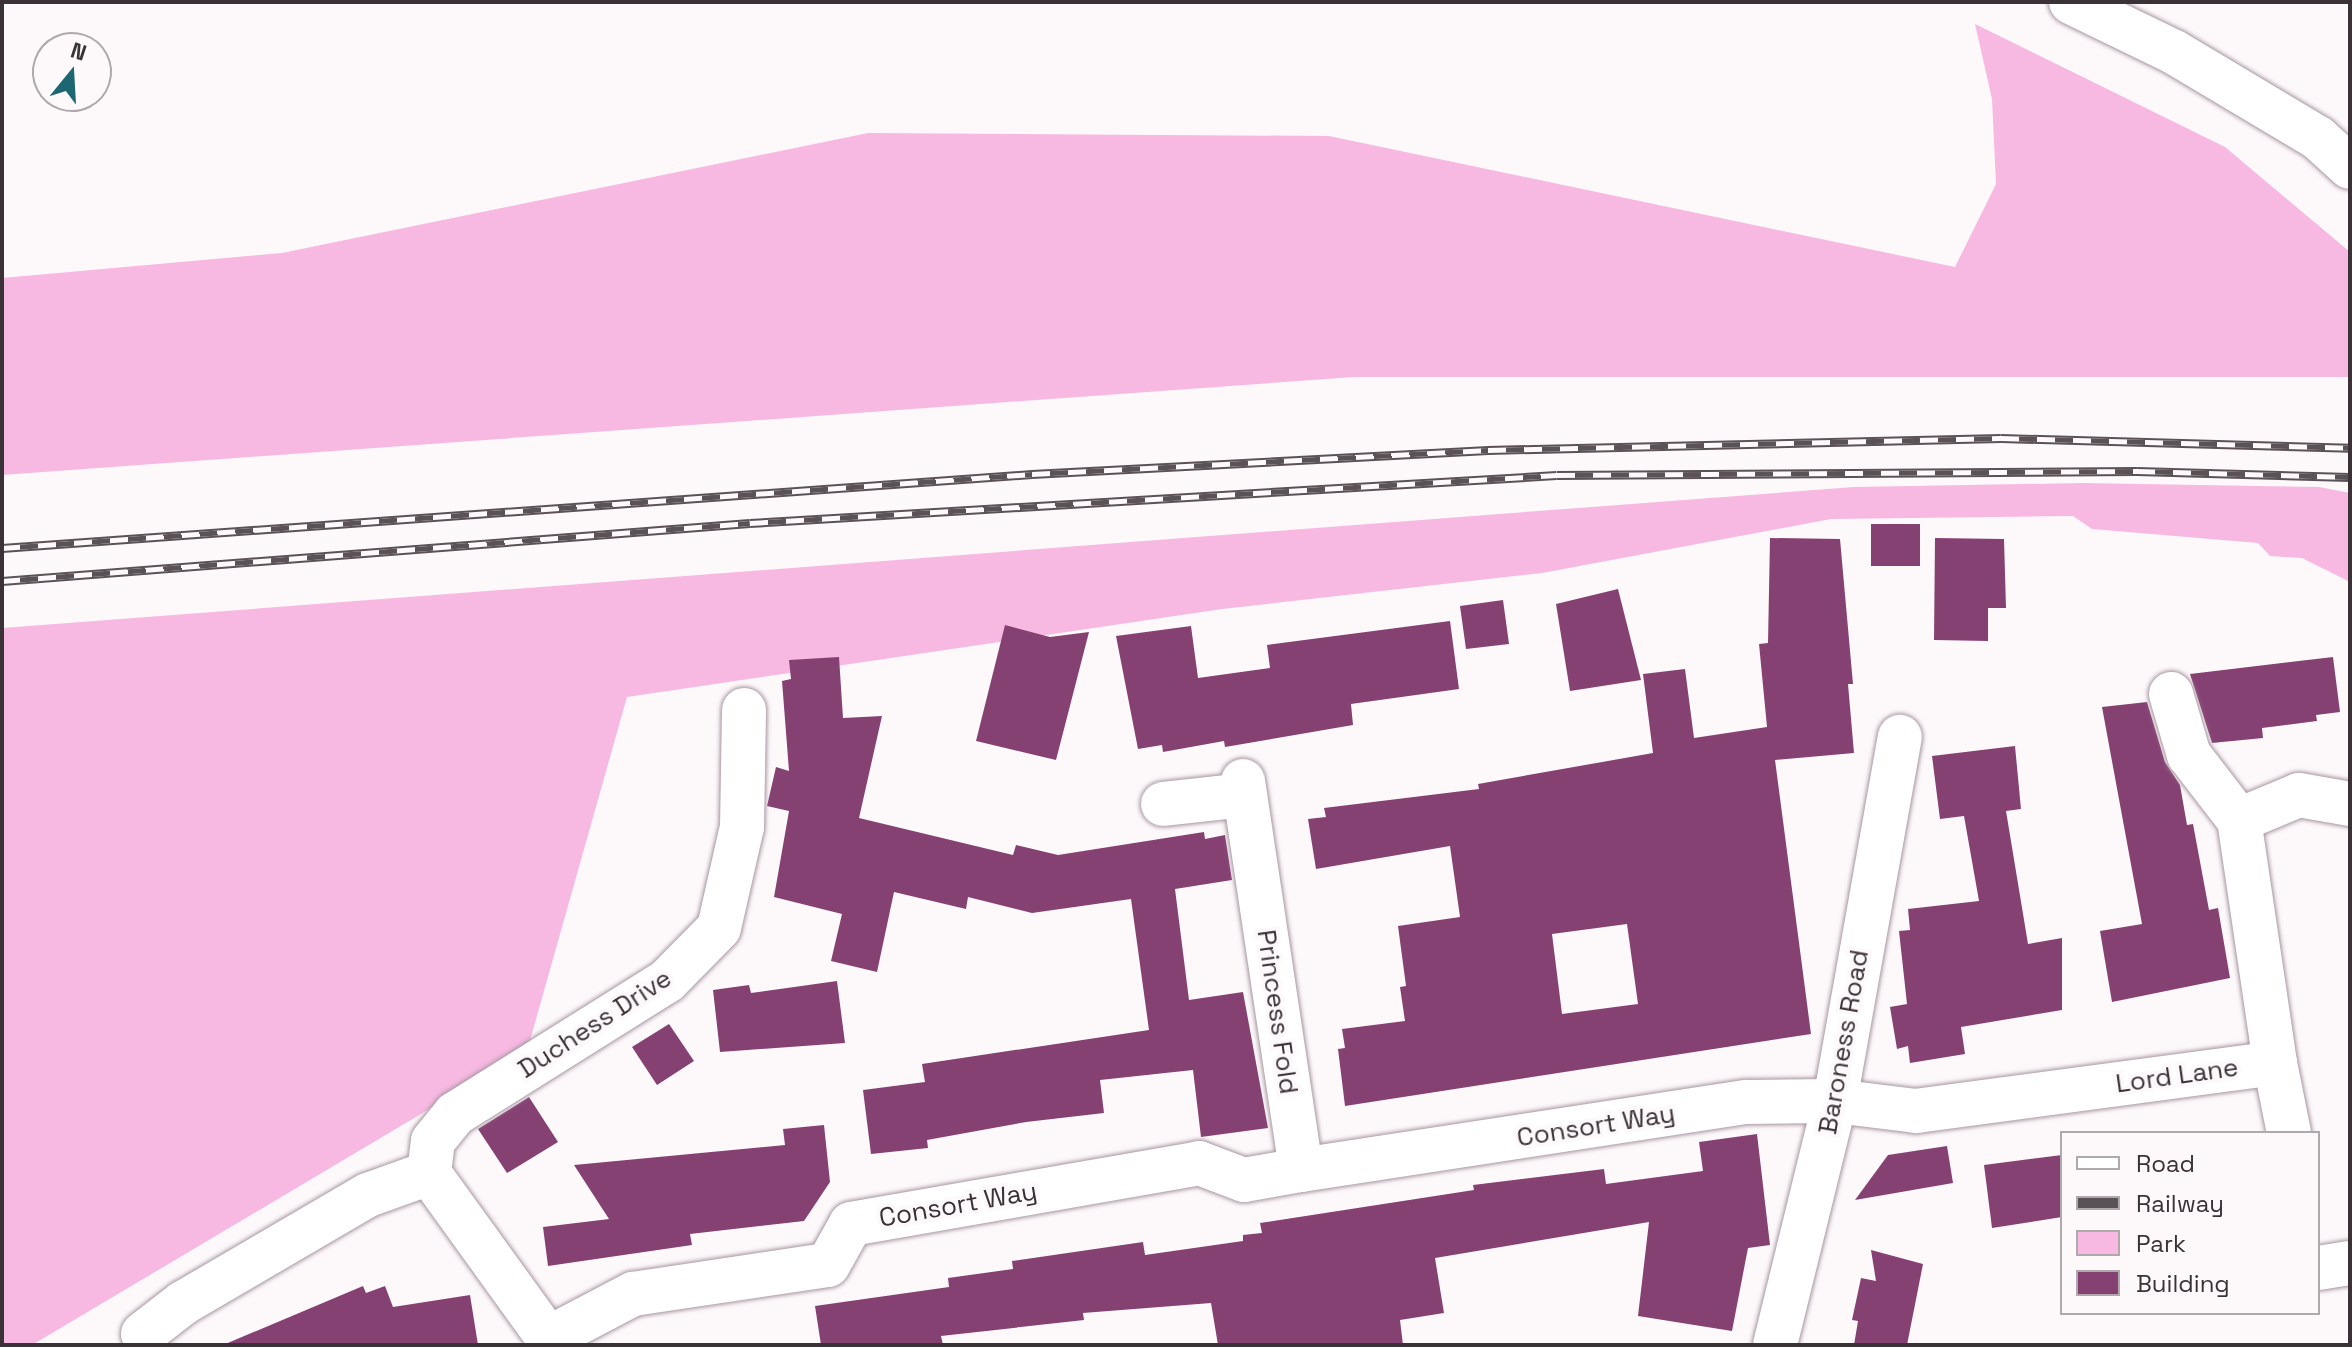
<!DOCTYPE html>
<html>
<head>
<meta charset="utf-8">
<style>
  body { margin:0 }
  #map { position:relative; width:2352px; height:1347px; overflow:hidden; background:#fdf9fb; font-family:"Space Grotesk",sans-serif }
  div>[style] { position:absolute }
  [style*='--x'] { left:calc(var(--x)*1px); top:calc(var(--y)*1px); width:calc(var(--w)*1px); rotate:calc(var(--a)*1deg) }
  .green>* { inset:0; background:#f7b9e2 }
  .building>* { inset:0; background:#864173 }
  .roads { filter:drop-shadow(0 0 2px #a896a1) drop-shadow(0 0 2px #a896a1) }
  .street>* { height:44px; margin:-22px; padding:0 22px; transform-origin:22px; border-radius:22px; background:#fff }
  .secondary>* { height:44px; margin:-22px; padding:0 22px; transform-origin:22px; border-radius:22px; background:#fff }
  .rail>* { height:9px; margin-top:-4.5px; transform-origin:0; background:repeating-linear-gradient(90deg,#fdf9fb 0 18px,#5a5257 0 36px); box-sizing:border-box; border-block:2px solid #5a5257 }
  span { translate:-50% -50%; white-space:nowrap; text-align:center; line-height:1.15; -webkit-text-stroke:8px #fdf9fb; paint-order:stroke }
  .street-label { font-size:26px; color:#3a3237 }
  .frame { position:absolute; inset:0; border:4px solid #3a3237; pointer-events:none }
  .legend { position:absolute; left:2060px; top:1131px; width:260px; height:184px; box-sizing:border-box; background:#fdf9fb; border:2px solid #afa9ad; margin:0; padding:10px 14px; list-style:none; font-size:24px; color:#3a3237 }
  .legend li { display:flex; align-items:center; gap:16px; height:40px }
  .legend b { width:40px; border:2px solid #afa9ad }
  .north { position:absolute; left:32px; top:32px; width:80px; height:80px; box-sizing:border-box; background:#fdf9fb; border:2px solid #afa9ad; border-radius:50%; rotate:18deg; font-size:22px; font-weight:700; line-height:32px; text-align:center; color:#3a3237 }
  .north::after { content:''; display:block; margin:auto; width:28px; height:36px; background:#1d6772; clip-path:polygon(50% 0,100% 100%,50% 72%,0 100%) }
</style>
</head>
<body>
<div id="map">
  <div class="green">
    <i style="clip-path:polygon(1975px 24px,2225px 147px,2350px 252px,2350px 377px,1354px 377px,2px 475px,2px 278px,282px 253px,868px 133px,1329px 136px,1955px 267px,1996px 184px,1992px 99px)"></i>
    <i style="clip-path:polygon(2083px 483px,2319px 487px,2350px 493px,2350px 582px,2302px 558px,2270px 556px,2258px 543px,2092px 529px,2073px 516px,1831px 519px,1542px 573px,1222px 609px,627px 697px,527px 1051px,32px 1345px,2px 1345px,2px 628px,1854px 487px)"></i>
  </div>
  <div class="building">
    <i style="clip-path:polygon(1871px 524px,1920px 524px,1920px 566px,1871px 566px)"></i>
    <i style="clip-path:polygon(evenodd,1770px 538px,1840px 539px,1853px 684px,1848px 684px,1854px 753px,1775px 760px,1811px 1034px,1345px 1106px,1338px 1049px,1345px 1048px,1342px 1029px,1405px 1021px,1400px 987px,1406px 986px,1398px 926px,1460px 917px,1450px 846px,1316px 869px,1308px 819px,1326px 817px,1324px 808px,1479px 789px,1478px 784px,1653px 753px,1643px 674px,1685px 669px,1694px 738px,1767px 727px,1759px 644px,1768px 643px,1770px 538px,1627px 924px,1638px 1004px,1562px 1014px,1552px 934px,1627px 924px)"></i>
    <i style="clip-path:polygon(1935px 538px,2004px 539px,2006px 608px,1988px 608px,1988px 641px,1934px 640px)"></i>
    <i style="clip-path:polygon(1618px 589px,1641px 680px,1570px 691px,1556px 604px)"></i>
    <i style="clip-path:polygon(1503px 600px,1509px 644px,1466px 649px,1460px 606px)"></i>
    <i style="clip-path:polygon(1450px 621px,1459px 689px,1351px 704px,1353px 725px,1225px 747px,1224px 741px,1163px 752px,1162px 745px,1138px 749px,1116px 636px,1191px 626px,1198px 678px,1270px 668px,1267px 645px)"></i>
    <i style="clip-path:polygon(1005px 625px,1050px 637px,1089px 632px,1056px 760px,976px 741px)"></i>
    <i style="clip-path:polygon(839px 657px,843px 718px,882px 716px,859px 818px,1013px 855px,1016px 845px,1058px 855px,1204px 832px,1205px 839px,1225px 835px,1232px 880px,1175px 889px,1189px 1000px,1243px 992px,1268px 1128px,1201px 1137px,1193px 1070px,1100px 1080px,1104px 1113px,1026px 1122px,927px 1140px,928px 1148px,871px 1154px,863px 1090px,925px 1082px,922px 1064px,1149px 1030px,1131px 899px,1032px 913px,968px 897px,966px 909px,894px 892px,877px 972px,831px 961px,842px 914px,774px 897px,789px 811px,767px 806px,776px 767px,789px 771px,782px 681px,791px 679px,789px 660px)"></i>
    <i style="clip-path:polygon(2333px 657px,2340px 712px,2316px 715px,2317px 721px,2262px 728px,2263px 738px,2212px 743px,2190px 674px)"></i>
    <i style="clip-path:polygon(2147px 702px,2165px 762px,2180px 785px,2187px 825px,2193px 824px,2209px 910px,2218px 908px,2230px 978px,2112px 1002px,2100px 931px,2142px 924px,2102px 707px)"></i>
    <i style="clip-path:polygon(2015px 746px,2021px 809px,2006px 811px,2028px 944px,2062px 938px,2062px 1010px,1961px 1027px,1965px 1054px,1910px 1063px,1908px 1046px,1897px 1049px,1890px 1007px,1907px 1004px,1899px 931px,1910px 930px,1908px 909px,1979px 901px,1964px 816px,1940px 819px,1932px 756px)"></i>
    <i style="clip-path:polygon(837px 981px,845px 1043px,720px 1052px,713px 990px,749px 985px,751px 993px)"></i>
    <i style="clip-path:polygon(669px 1024px,694px 1061px,657px 1085px,632px 1047px)"></i>
    <i style="clip-path:polygon(529px 1097px,558px 1142px,507px 1173px,478px 1129px)"></i>
    <i style="clip-path:polygon(824px 1125px,830px 1182px,804px 1221px,690px 1234px,692px 1245px,548px 1266px,543px 1227px,609px 1219px,574px 1165px,785px 1145px,783px 1129px)"></i>
    <i style="clip-path:polygon(1757px 1134px,1770px 1245px,1748px 1248px,1732px 1331px,1638px 1316px,1649px 1222px,1435px 1258px,1444px 1313px,1400px 1320px,1403px 1345px,1218px 1345px,1211px 1303px,1083px 1313px,1084px 1320px,941px 1336px,943px 1345px,821px 1345px,815px 1306px,949px 1287px,948px 1278px,1013px 1269px,1012px 1261px,1143px 1242px,1145px 1255px,1243px 1241px,1243px 1235px,1262px 1233px,1260px 1223px,1474px 1190px,1473px 1185px,1604px 1169px,1606px 1184px,1703px 1171px,1699px 1142px)"></i>
    <i style="clip-path:polygon(1947px 1146px,1953px 1183px,1855px 1200px,1888px 1155px)"></i>
    <i style="clip-path:polygon(2062px 1155px,2062px 1217px,1992px 1228px,1984px 1165px)"></i>
    <i style="clip-path:polygon(1871px 1250px,1923px 1264px,1907px 1345px,1854px 1345px,1858px 1321px,1852px 1320px,1861px 1278px,1876px 1281px)"></i>
    <i style="clip-path:polygon(363px 1286px,366px 1293px,385px 1286px,393px 1307px,470px 1295px,478px 1345px,223px 1345px)"></i>
  </div>
  <div class="roads">
    <div class="street">
      <i style="--x:2171;--y:694;--w:64;--a:73.6"></i>
      <i style="--x:2189;--y:755;--w:82;--a:52.4"></i>
      <i style="--x:1243;--y:781;--w:393;--a:81.5"></i>
      <i style="--x:1301;--y:1170;--w:451;--a:-8.7"></i>
      <i style="--x:1747;--y:1102;--w:88;--a:-0.7"></i>
      <i style="--x:1835;--y:1101;--w:82;--a:7"></i>
      <i style="--x:1916;--y:1111;--w:362;--a:-7.6"></i>
      <i style="--x:2275;--y:1063;--w:246;--a:-98.4"></i>
      <i style="--x:2239;--y:820;--w:65;--a:-22.6"></i>
      <i style="--x:2299;--y:795;--w:52;--a:10"></i>
      <i style="--x:1163;--y:804;--w:82;--a:-6.3"></i>
      <i style="--x:2275;--y:1063;--w:71;--a:78.7"></i>
      <i style="--x:429;--y:1173;--w:32;--a:-83"></i>
      <i style="--x:433;--y:1141;--w:35;--a:-51"></i>
      <i style="--x:455;--y:1114;--w:250;--a:-32.1"></i>
      <i style="--x:667;--y:981;--w:74;--a:-45.5"></i>
      <i style="--x:719;--y:928;--w:104;--a:-77.2"></i>
      <i style="--x:742;--y:827;--w:117;--a:-89"></i>
      <i style="--x:2318;--y:1268;--w:32;--a:-9"></i>
      <i style="--x:143;--y:1334;--w:51;--a:-37.8"></i>
      <i style="--x:183;--y:1303;--w:214;--a:-30.3"></i>
      <i style="--x:368;--y:1195;--w:65;--a:-19.8"></i>
      <i style="--x:429;--y:1173;--w:212;--a:54.2"></i>
      <i style="--x:551;--y:1337;--w:93;--a:-27.7"></i>
      <i style="--x:633;--y:1294;--w:197;--a:-8.5"></i>
      <i style="--x:828;--y:1265;--w:47;--a:-60.7"></i>
      <i style="--x:851;--y:1224;--w:353;--a:-9.9"></i>
      <i style="--x:1199;--y:1163;--w:48;--a:20.7"></i>
      <i style="--x:1244;--y:1180;--w:58;--a:-10"></i>
      <i style="--x:1775;--y:1345;--w:251;--a:-76.2"></i>
      <i style="--x:1835;--y:1101;--w:370;--a:-79.9"></i>
    </div>
    <div class="secondary">
      <i style="--x:2071;--y:2;--w:114;--a:25.9"></i>
      <i style="--x:2174;--y:52;--w:168;--a:30.8"></i>
      <i style="--x:2318;--y:138;--w:43;--a:42.2"></i>
    </div>
  </div>
  <div class="rail">
    <i style="--x:2;--y:548;--w:1033;--a:-4.11"></i>
    <i style="--x:1032;--y:474;--w:457;--a:-3"></i>
    <i style="--x:1488;--y:450;--w:513;--a:-1.34"></i>
    <i style="--x:2001;--y:438;--w:349;--a:1.6"></i>
    <i style="--x:2;--y:581;--w:750;--a:-4.43"></i>
    <i style="--x:750;--y:523;--w:808;--a:-3.4"></i>
    <i style="--x:1557;--y:475;--w:580;--a:-0.4"></i>
    <i style="--x:2137;--y:471;--w:213;--a:1.6"></i>
  </div>
  <div class="street-label">
    <span style="left:1277px;top:1012px;rotate:82deg">Princess Fold</span>
    <span style="left:595px;top:1024px;rotate:-33deg">Duchess Drive</span>
    <span style="left:1844px;top:1042px;rotate:-80deg">Baroness Road</span>
    <span style="left:2177px;top:1076px;rotate:-8deg">Lord Lane</span>
    <span style="left:1596px;top:1126px;rotate:-9deg">Consort Way</span>
    <span style="left:958px;top:1205px;rotate:-10deg">Consort Way</span>
  </div>
  <div class="frame"></div>
  <ul class="legend">
  <li><b style="height:10px;background:#fff"></b>Road</li>
  <li><b style="height:10px;background:#5a5257"></b>Railway</li>
  <li><b style="height:22px;background:#f7b9e2"></b>Park</li>
  <li><b style="height:22px;background:#864173"></b>Building</li>
  </ul>
  <div class="north">N</div>
</div>
</body>
</html>
